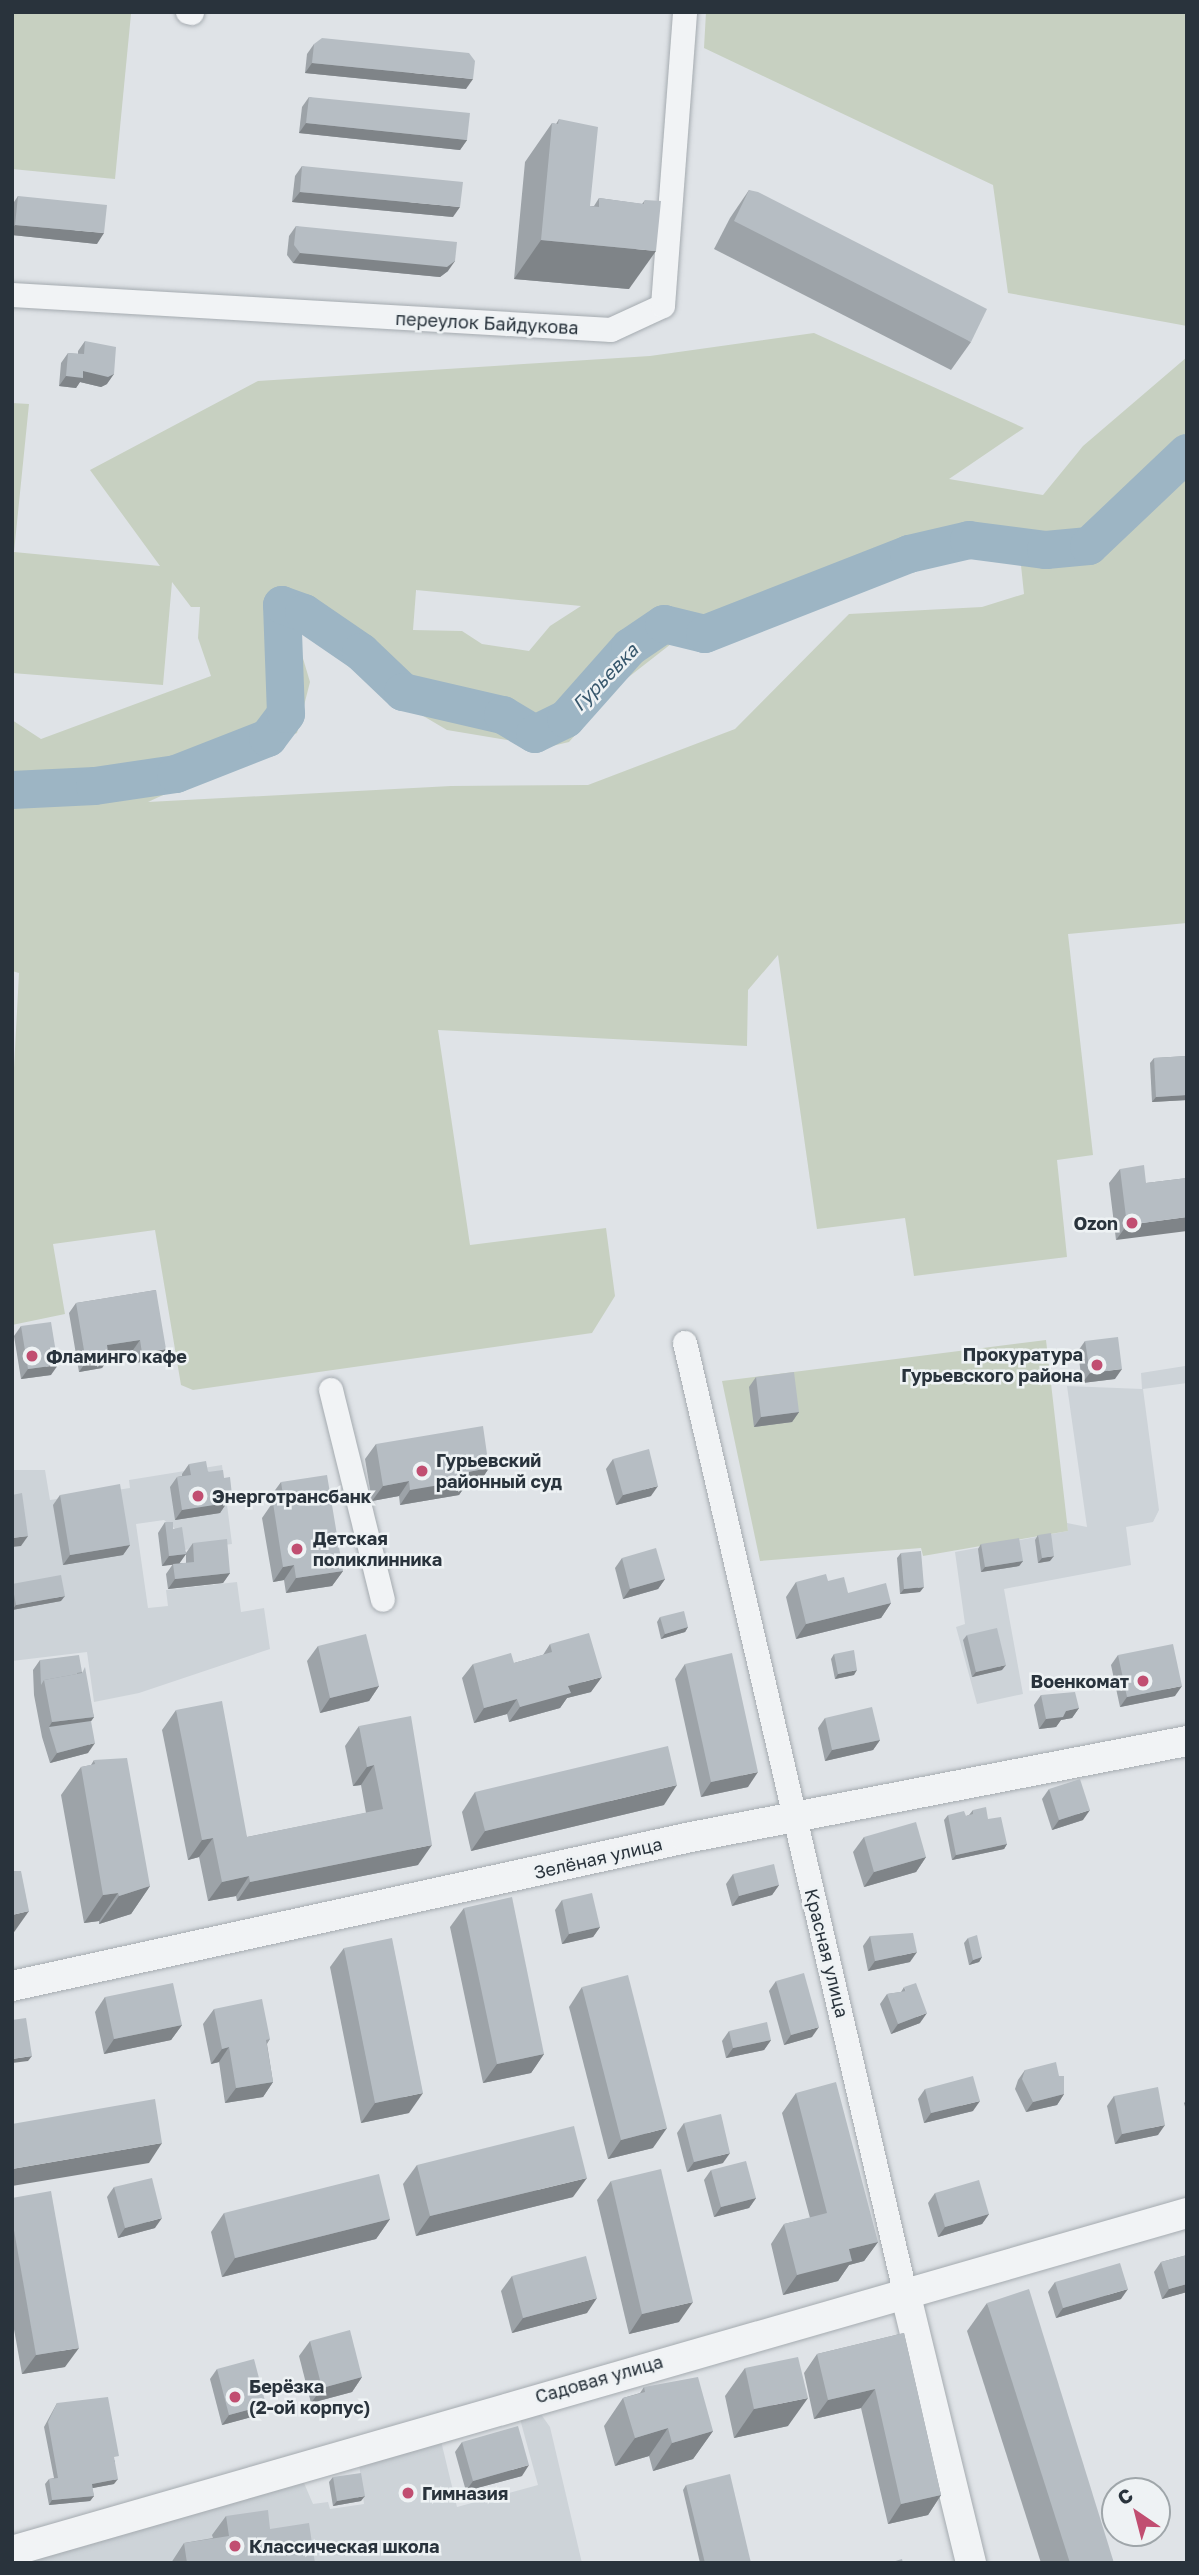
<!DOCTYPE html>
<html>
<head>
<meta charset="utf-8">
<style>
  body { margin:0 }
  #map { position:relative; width:1199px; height:2575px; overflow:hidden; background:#dfe3e7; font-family:"Golos Text",sans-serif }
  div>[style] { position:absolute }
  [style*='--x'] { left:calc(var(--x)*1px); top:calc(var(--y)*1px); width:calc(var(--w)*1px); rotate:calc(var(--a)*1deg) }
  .built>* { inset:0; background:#cdd3d8 }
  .green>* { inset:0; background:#c7d0c1 }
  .river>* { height:38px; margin:-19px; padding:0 19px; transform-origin:19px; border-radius:19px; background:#9db5c4 }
  .roads { filter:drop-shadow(0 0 2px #a5abb0) drop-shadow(0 0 2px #a5abb0) }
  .minor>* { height:24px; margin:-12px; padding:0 12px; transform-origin:12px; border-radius:12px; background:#f1f3f5 }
  .tertiary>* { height:30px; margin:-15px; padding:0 15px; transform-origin:15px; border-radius:15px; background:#f1f3f5 }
  .wall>* { inset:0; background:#9da3a8 }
  .shaded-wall>* { inset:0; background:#7f8488 }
  .building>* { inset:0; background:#b6bdc3 }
  .dots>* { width:19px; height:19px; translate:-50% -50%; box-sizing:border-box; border:4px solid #eef2f4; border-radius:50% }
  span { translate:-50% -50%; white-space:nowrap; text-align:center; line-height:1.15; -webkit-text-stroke:5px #eef2f4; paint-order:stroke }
  .street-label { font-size:18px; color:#29333c }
  .poi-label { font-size:18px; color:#29333c; font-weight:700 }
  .right { translate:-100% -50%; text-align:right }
  .left { translate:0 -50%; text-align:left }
  .water-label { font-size:19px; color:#37576c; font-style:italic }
  .frame { position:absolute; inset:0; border:14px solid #29333c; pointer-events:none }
  .north { position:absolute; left:1101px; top:2477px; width:70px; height:70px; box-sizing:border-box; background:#eef2f4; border:2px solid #9fa6aa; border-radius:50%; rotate:325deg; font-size:19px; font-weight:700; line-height:28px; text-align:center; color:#29333c }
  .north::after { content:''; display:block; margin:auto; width:24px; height:32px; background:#c14e71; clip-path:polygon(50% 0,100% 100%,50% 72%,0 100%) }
</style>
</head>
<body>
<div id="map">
  <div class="built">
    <i style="clip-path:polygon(1185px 1366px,1187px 1383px,1143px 1389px,1159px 1510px,1153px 1522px,1126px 1527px,1131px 1565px,1004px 1589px,1023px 1694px,977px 1704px,956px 1627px,965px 1624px,955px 1552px,1068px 1531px,1067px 1523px,1087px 1527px,1067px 1386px,1142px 1389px,1141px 1373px)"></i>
    <i style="clip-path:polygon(222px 1465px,232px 1544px,184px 1550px,178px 1531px,164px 1520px,136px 1524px,148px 1608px,168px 1606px,166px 1590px,237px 1582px,241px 1612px,264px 1608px,270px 1649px,139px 1693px,94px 1702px,87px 1652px,12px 1661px,12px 1470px,45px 1470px,50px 1500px,130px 1488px,129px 1480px)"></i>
    <i style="clip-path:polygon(540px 2413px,550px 2427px,582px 2563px,15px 2563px,295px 2480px,304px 2483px,313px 2504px,328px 2502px,330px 2509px,364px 2504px,359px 2463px,441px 2441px,457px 2507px,538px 2485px,520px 2419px)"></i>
  </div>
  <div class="green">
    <i style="clip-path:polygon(12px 12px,131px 14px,115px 179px,12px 169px)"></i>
    <i style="clip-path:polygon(706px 12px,1187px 12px,1187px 326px,1008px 293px,993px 185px,704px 48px)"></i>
    <i style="clip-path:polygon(evenodd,814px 333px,1024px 428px,949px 479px,1043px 495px,1083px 446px,1187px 357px,1187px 923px,1068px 934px,1093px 1155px,1057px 1160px,1067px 1257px,914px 1276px,905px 1218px,817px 1229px,778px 955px,748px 990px,747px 1046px,438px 1030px,470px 1245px,606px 1228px,615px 1296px,592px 1333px,193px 1390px,181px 1385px,155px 1230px,53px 1244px,65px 1314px,12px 1325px,12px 1106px,19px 973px,12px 971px,12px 720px,41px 739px,211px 676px,198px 638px,200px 607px,191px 607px,172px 582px,163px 685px,12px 673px,12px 403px,29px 404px,14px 552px,160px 566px,90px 470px,258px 381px,650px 356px,814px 333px,977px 547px,1020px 556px,1024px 594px,982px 607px,849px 614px,735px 729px,588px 785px,451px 786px,148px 802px,297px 733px,310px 682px,291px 618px,317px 619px,408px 707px,447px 730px,548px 747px,569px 742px,621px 683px,685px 633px,709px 639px,792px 618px,860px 589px,880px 573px,977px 547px,814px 333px,416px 591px,416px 590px,581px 606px,550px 626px,529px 651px,482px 644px,462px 631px,413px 630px,416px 591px)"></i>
    <i style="clip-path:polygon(1046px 1340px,1068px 1531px,923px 1556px,921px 1548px,760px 1561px,722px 1381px)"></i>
  </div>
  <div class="river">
    <i style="--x:12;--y:790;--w:83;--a:-2.8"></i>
    <i style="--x:95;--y:786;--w:82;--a:-8.4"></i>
    <i style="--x:176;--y:774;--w:99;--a:-21.4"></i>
    <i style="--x:268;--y:738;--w:30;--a:-53"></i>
    <i style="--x:286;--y:714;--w:109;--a:-92.1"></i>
    <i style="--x:282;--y:605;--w:23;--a:20"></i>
    <i style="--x:304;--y:613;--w:69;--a:34.4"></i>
    <i style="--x:361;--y:652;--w:58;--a:43.6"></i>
    <i style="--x:403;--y:692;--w:103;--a:13"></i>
    <i style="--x:503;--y:715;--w:37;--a:31"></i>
    <i style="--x:535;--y:734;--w:34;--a:-26"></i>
    <i style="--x:566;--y:719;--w:96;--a:-48.4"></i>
    <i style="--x:630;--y:647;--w:41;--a:-34.1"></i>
    <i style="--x:664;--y:624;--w:42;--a:13.7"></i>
    <i style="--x:705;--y:634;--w:219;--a:-21.4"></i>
    <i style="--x:909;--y:554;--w:62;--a:-13.1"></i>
    <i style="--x:969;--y:540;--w:78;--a:7.4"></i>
    <i style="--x:1046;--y:550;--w:43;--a:-5.3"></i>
    <i style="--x:1089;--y:546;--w:135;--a:-43.5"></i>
  </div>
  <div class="roads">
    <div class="minor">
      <i style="--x:188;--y:12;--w:4;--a:14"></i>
      <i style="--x:12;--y:295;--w:600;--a:3.34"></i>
      <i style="--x:611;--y:330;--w:57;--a:-24.8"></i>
      <i style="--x:663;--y:306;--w:295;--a:-85.7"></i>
      <i style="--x:685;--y:1343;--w:974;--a:76.95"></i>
      <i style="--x:331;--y:1390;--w:216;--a:76.1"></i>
    </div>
    <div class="tertiary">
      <i style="--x:12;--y:1986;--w:690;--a:-12.38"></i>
      <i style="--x:686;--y:1838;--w:510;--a:-10.96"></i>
      <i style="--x:905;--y:2292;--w:279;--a:76.3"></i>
      <i style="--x:12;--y:2551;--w:1223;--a:-16.05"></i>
    </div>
  </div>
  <div class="wall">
    <i style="clip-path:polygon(314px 44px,466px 89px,305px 73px,307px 54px)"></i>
    <i style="clip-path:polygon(309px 97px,467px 140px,460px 150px,299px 133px,302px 107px)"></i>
    <i style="clip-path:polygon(559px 119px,590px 206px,594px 206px,599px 198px,642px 204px,645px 200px,629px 289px,514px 279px,525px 162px,552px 123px,556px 124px)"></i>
    <i style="clip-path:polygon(302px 166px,453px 217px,292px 202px,295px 176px)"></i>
    <i style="clip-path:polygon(749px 190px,971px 342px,951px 370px,714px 249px,730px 218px)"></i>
    <i style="clip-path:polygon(18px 196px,97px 244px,12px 235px,12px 205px)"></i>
    <i style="clip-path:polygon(296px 226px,448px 271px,440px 277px,293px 263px,287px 255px,289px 236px)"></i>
    <i style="clip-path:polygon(85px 341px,107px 384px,101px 387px,80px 382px,76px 388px,59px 386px,61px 363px,68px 353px,78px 354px,78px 351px)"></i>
    <i style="clip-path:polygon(1187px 1056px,1187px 1100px,1152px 1102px,1150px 1063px,1154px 1058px)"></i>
    <i style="clip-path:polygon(1120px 1169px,1146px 1183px,1187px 1178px,1116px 1240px,1109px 1183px)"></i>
    <i style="clip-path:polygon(156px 1290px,159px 1359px,135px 1363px,133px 1350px,109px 1354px,109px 1358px,102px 1368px,79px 1372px,69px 1313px,76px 1303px)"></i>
    <i style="clip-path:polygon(21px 1326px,51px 1375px,21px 1379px,14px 1336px)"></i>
    <i style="clip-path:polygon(1085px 1341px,1115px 1379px,1082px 1383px,1078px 1351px)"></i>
    <i style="clip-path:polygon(756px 1377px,799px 1412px,792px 1422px,754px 1427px,749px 1387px)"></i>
    <i style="clip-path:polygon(376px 1444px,489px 1468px,479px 1483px,466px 1485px,459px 1495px,400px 1505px,399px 1496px,372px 1501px,365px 1459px)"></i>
    <i style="clip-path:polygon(613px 1459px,651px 1496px,616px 1505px,606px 1469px)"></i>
    <i style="clip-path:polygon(189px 1464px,224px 1478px,227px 1502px,220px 1513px,175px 1520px,170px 1487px,177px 1477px,182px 1476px,182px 1474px)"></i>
    <i style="clip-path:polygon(281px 1482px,343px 1571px,332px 1586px,286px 1593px,284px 1580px,273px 1582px,262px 1518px,271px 1505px,270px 1497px)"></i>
    <i style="clip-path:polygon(60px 1495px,130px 1545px,123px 1555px,63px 1565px,53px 1505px)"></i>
    <i style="clip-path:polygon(evenodd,165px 1522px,173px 1529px,186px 1553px,193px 1543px,230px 1573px,223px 1583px,168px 1589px,166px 1574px,173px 1564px,162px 1566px,158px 1533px,165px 1522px,186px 1554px,186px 1563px,179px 1563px,186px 1554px)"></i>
    <i style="clip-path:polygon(1038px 1535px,1050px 1561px,1038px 1563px,1035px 1540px)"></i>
    <i style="clip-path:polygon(981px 1544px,1023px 1561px,1019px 1566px,981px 1572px,978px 1549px)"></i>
    <i style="clip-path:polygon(901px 1553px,920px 1592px,900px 1594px,897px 1558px)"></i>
    <i style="clip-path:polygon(622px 1558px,665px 1579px,658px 1589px,623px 1599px,615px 1568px)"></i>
    <i style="clip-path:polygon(828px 1581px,848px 1593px,891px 1603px,881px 1618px,796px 1639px,786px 1597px,796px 1582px)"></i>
    <i style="clip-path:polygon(12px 1584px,61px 1601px,12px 1610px)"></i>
    <i style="clip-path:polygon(660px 1617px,688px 1627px,685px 1632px,661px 1639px,657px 1622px)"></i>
    <i style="clip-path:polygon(967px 1635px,1002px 1670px,972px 1677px,963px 1640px)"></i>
    <i style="clip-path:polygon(550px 1644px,591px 1692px,567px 1698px,560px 1708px,509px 1722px,507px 1714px,474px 1723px,462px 1678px,473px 1664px,514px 1663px,543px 1655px)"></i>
    <i style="clip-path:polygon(318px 1646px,379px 1686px,369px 1701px,320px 1713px,307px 1661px)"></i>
    <i style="clip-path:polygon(834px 1654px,854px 1675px,835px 1679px,831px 1659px)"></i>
    <i style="clip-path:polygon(1118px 1655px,1175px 1696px,1120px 1707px,1111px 1665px)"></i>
    <i style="clip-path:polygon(40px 1660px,82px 1672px,94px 1717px,91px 1721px,88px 1753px,50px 1763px,42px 1737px,34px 1695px,33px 1670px)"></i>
    <i style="clip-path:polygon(685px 1664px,748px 1787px,701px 1797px,675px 1679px)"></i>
    <i style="clip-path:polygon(1041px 1695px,1079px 1708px,1072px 1718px,1061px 1720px,1056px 1727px,1039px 1729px,1034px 1705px)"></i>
    <i style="clip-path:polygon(176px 1710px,247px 1837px,366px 1813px,361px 1785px,353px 1786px,345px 1746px,359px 1726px,418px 1865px,237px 1901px,236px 1896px,208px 1901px,199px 1857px,188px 1860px,162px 1730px)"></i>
    <i style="clip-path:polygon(825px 1718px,880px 1740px,873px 1750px,825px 1761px,818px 1728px)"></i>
    <i style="clip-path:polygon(94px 1760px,150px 1886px,131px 1914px,99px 1924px,99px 1921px,84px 1923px,61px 1795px,81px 1767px,91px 1765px)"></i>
    <i style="clip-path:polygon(1049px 1789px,1083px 1820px,1052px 1830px,1042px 1799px)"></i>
    <i style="clip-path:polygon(475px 1792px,664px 1805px,471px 1851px,462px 1812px)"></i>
    <i style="clip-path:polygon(973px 1810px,1007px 1844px,1004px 1849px,952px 1860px,944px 1820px,948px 1815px,966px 1816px,969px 1815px)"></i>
    <i style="clip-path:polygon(864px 1837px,926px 1857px,916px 1872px,864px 1887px,853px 1852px)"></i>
    <i style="clip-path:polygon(733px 1874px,779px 1885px,772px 1895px,732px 1906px,726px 1884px)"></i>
    <i style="clip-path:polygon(562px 1900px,600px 1927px,593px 1937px,562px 1944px,555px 1910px)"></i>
    <i style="clip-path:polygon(464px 1908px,544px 2054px,531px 2073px,483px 2083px,450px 1927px)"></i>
    <i style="clip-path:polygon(870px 1936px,910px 1962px,868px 1971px,863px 1946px)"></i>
    <i style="clip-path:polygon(968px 1938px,982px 1957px,979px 1962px,969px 1965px,964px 1943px)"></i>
    <i style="clip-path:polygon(344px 1948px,409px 2113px,361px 2123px,330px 1967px)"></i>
    <i style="clip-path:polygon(776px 1981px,812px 2037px,784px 2045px,769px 1991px)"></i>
    <i style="clip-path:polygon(582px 1987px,653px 2148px,608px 2159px,569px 2007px)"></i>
    <i style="clip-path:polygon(904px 1987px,920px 2023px,891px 2034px,880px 2004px,887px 1994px,901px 1992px)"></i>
    <i style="clip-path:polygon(105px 1997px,182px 2025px,171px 2040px,104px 2054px,95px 2012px)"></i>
    <i style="clip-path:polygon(214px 2009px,270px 2039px,267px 2044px,273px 2082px,263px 2097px,225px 2103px,219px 2062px,211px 2064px,203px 2024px)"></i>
    <i style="clip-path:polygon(729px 2031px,771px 2040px,764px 2050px,726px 2058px,722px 2041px)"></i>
    <i style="clip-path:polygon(1025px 2070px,1064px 2094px,1057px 2105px,1026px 2112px,1015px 2089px,1018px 2080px)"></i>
    <i style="clip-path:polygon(925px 2089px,973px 2111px,924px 2123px,918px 2099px)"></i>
    <i style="clip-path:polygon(796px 2093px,878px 2242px,864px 2261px,849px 2265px,838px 2281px,783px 2295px,771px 2244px,784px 2224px,810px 2218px,782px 2113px)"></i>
    <i style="clip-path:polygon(1114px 2096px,1158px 2135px,1115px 2144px,1107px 2106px)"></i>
    <i style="clip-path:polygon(1187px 2100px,1187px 2114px,1184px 2103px)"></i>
    <i style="clip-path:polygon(684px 2123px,723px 2163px,687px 2172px,677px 2133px)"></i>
    <i style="clip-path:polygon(417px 2165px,573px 2197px,416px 2236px,403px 2184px)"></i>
    <i style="clip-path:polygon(711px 2170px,756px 2198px,749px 2208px,714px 2217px,704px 2180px)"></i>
    <i style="clip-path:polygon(611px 2181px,679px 2322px,629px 2334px,597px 2200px)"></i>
    <i style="clip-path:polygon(114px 2187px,155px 2228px,118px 2238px,107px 2197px)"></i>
    <i style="clip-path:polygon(935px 2193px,989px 2214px,982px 2224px,938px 2237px,928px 2203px)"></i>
    <i style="clip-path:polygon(12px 2198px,65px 2367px,22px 2374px,12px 2318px)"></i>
    <i style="clip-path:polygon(224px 2213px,390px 2219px,376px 2239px,222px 2277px,211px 2232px)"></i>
    <i style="clip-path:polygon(1187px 2255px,1187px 2292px,1162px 2299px,1154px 2272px,1161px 2262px)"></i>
    <i style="clip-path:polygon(512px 2276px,587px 2313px,512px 2333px,501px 2291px)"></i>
    <i style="clip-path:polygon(1055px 2282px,1121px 2299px,1056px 2318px,1048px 2292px)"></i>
    <i style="clip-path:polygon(987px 2303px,1114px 2563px,1041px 2563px,967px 2331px)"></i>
    <i style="clip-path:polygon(904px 2333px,941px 2495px,928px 2515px,888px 2524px,861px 2408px,814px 2419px,804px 2373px,817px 2354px)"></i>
    <i style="clip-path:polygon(310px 2341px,362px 2377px,352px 2392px,311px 2403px,299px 2356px)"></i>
    <i style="clip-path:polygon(745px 2368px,788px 2426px,734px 2438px,725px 2396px)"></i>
    <i style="clip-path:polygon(217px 2369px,259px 2415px,222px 2425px,210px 2379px)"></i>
    <i style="clip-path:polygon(644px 2387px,713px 2431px,693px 2459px,653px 2471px,649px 2456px,615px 2466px,604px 2426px,623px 2398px,640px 2393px)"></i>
    <i style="clip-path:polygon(57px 2403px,115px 2461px,114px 2484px,92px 2488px,94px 2496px,90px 2501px,49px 2505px,45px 2484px,49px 2479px,54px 2478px,44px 2427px)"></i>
    <i style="clip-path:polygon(462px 2442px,522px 2476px,466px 2491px,455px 2452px)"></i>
    <i style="clip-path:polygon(333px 2477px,361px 2501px,333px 2506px,329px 2482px)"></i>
    <i style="clip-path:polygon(686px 2485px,751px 2563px,700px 2563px,683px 2490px)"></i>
    <i style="clip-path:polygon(226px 2516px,270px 2529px,315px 2563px,171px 2563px,184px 2543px,213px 2538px,212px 2535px)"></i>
  </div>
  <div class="shaded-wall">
    <i style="clip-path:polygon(312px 63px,473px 79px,466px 89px,305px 73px)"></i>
    <i style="clip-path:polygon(306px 123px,467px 140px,460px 150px,299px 133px)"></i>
    <i style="clip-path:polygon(300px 192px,460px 207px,453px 217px,292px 202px)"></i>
    <i style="clip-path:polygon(15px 225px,104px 233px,97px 244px,12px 235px,12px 229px)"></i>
    <i style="clip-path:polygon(541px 240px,656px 251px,629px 289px,514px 279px)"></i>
    <i style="clip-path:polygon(300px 253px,455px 261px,448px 271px,440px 277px,293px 263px)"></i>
    <i style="clip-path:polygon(83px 371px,114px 374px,107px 384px,101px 387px,80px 382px,76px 388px,59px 386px,66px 376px)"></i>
    <i style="clip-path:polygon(1187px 1095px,1187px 1100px,1152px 1102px,1156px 1097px)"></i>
    <i style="clip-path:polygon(1187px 1217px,1187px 1231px,1116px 1240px,1127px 1225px)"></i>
    <i style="clip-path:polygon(140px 1340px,133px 1350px,100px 1355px,107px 1345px)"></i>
    <i style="clip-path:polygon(166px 1349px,159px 1359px,135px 1363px,142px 1353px)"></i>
    <i style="clip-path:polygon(109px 1358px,102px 1368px,79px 1372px,86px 1362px)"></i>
    <i style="clip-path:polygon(58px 1365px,51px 1375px,21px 1379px,28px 1369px)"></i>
    <i style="clip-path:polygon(1122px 1369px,1115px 1379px,1082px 1383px,1090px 1373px)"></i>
    <i style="clip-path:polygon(799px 1412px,792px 1422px,754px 1427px,761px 1417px)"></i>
    <i style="clip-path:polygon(489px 1468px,479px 1483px,466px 1485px,459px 1495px,400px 1505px,410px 1490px,468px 1472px)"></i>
    <i style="clip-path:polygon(409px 1481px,399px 1496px,372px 1501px,383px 1486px)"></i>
    <i style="clip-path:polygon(658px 1486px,651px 1496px,616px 1505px,623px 1495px)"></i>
    <i style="clip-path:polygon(226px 1495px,232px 1495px,220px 1513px,175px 1520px,182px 1510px)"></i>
    <i style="clip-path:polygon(28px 1536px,21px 1546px,12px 1547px,12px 1538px)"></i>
    <i style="clip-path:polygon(130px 1545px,123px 1555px,63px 1565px,70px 1555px)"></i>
    <i style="clip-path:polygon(186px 1554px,179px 1564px,162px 1566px,169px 1556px)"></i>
    <i style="clip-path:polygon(1054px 1556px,1050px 1561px,1038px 1563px,1042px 1558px)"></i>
    <i style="clip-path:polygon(1023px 1561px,1019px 1566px,981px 1572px,985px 1567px)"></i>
    <i style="clip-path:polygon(294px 1565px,284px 1580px,273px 1582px,283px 1567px)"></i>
    <i style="clip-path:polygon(343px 1571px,332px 1586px,286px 1593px,296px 1578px)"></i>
    <i style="clip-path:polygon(230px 1573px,223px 1583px,168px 1589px,175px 1579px)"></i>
    <i style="clip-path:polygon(665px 1579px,658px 1589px,623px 1599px,630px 1589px)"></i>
    <i style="clip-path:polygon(924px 1587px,920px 1592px,900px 1594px,904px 1589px)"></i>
    <i style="clip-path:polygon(65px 1596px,61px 1601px,12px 1610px,16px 1605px)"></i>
    <i style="clip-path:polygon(891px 1603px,881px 1618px,796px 1639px,806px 1624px)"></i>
    <i style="clip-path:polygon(688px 1627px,685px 1632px,661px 1639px,665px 1634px)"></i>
    <i style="clip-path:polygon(1006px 1665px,1002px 1670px,972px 1677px,976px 1672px)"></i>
    <i style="clip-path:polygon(857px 1670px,854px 1675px,835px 1679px,838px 1674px)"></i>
    <i style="clip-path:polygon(602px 1677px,591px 1692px,567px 1698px,560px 1708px,509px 1722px,520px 1707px,568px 1686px)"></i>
    <i style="clip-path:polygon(379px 1686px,369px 1701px,320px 1713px,330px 1698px)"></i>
    <i style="clip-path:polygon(1182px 1686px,1175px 1696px,1120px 1707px,1127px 1697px)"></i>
    <i style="clip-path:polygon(517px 1699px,507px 1714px,474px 1723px,484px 1708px)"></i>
    <i style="clip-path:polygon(1079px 1708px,1072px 1718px,1061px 1720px,1056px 1727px,1039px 1729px,1046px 1719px,1066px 1711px)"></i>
    <i style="clip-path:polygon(94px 1717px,84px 1731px,49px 1727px,52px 1722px)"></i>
    <i style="clip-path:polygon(880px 1740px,873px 1750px,825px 1761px,832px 1750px)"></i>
    <i style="clip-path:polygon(95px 1743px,88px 1753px,50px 1763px,57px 1753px)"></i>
    <i style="clip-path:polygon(374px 1765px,361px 1785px,353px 1786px,367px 1767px)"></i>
    <i style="clip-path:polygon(758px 1772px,748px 1787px,701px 1797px,711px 1782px)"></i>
    <i style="clip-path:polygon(677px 1785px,664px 1805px,471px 1851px,485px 1831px)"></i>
    <i style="clip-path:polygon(1090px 1810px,1083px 1820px,1052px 1830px,1059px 1820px)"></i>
    <i style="clip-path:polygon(213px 1838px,199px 1857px,188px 1860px,202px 1840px)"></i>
    <i style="clip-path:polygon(1007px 1844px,1004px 1849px,952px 1860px,956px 1855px)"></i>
    <i style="clip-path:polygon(432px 1845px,418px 1865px,237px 1901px,250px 1882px)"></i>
    <i style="clip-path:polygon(926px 1857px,916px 1872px,864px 1887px,874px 1872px)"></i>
    <i style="clip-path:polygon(249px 1876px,236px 1896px,208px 1901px,222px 1882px)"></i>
    <i style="clip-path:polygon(779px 1885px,772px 1895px,732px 1906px,739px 1896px)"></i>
    <i style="clip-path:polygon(150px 1886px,131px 1914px,99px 1924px,119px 1896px)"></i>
    <i style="clip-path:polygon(118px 1893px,99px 1921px,84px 1923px,103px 1895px)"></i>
    <i style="clip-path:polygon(29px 1911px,12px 1935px,12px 1915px)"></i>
    <i style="clip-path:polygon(600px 1927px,593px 1937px,562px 1944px,569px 1934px)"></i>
    <i style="clip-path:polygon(917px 1952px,910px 1962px,868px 1971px,875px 1961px)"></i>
    <i style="clip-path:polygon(982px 1957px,979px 1962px,969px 1965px,973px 1960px)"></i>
    <i style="clip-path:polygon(927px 2013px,920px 2023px,891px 2034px,898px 2024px)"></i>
    <i style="clip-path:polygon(182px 2025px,171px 2040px,104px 2054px,114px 2039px)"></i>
    <i style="clip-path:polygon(819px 2027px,812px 2037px,784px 2045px,791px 2035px)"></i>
    <i style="clip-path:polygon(771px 2040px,764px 2050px,726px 2058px,733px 2048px)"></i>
    <i style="clip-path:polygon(229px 2047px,219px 2062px,211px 2064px,222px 2049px)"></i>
    <i style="clip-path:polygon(544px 2054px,531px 2073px,483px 2083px,497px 2064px)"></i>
    <i style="clip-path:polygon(32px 2056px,28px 2061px,12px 2063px,12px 2059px)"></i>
    <i style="clip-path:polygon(273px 2082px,263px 2097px,225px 2103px,236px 2088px)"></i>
    <i style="clip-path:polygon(423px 2093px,409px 2113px,361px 2123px,375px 2103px)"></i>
    <i style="clip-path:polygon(1064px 2094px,1057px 2105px,1026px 2112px,1033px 2102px)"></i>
    <i style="clip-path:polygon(980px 2101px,973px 2111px,924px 2123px,931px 2113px)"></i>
    <i style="clip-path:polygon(1165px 2125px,1158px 2135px,1115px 2144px,1122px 2134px)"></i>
    <i style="clip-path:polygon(667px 2128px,653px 2148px,608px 2159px,621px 2140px)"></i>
    <i style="clip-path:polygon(162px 2143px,149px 2163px,12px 2186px,12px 2169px)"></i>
    <i style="clip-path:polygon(730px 2153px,723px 2163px,687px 2172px,694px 2162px)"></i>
    <i style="clip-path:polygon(587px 2178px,573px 2197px,416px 2236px,430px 2216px)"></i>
    <i style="clip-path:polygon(756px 2198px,749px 2208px,714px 2217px,721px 2207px)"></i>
    <i style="clip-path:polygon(989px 2214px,982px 2224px,938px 2237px,945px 2227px)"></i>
    <i style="clip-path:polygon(162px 2218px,155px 2228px,118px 2238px,125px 2228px)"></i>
    <i style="clip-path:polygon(390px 2219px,376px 2239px,222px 2277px,235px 2258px)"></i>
    <i style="clip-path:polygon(878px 2242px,864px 2261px,849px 2265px,838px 2281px,783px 2295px,797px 2275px,849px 2249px)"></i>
    <i style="clip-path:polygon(1187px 2284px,1187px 2292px,1162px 2299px,1169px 2289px)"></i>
    <i style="clip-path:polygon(1128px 2289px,1121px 2299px,1056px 2318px,1063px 2308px)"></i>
    <i style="clip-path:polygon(597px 2298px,587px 2313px,512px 2333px,523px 2318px)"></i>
    <i style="clip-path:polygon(693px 2302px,679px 2322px,629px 2334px,642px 2314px)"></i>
    <i style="clip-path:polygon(79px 2348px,65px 2367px,22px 2374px,36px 2355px)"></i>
    <i style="clip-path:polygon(362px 2377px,352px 2392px,311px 2403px,322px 2388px)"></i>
    <i style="clip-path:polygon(875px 2389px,861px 2408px,814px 2419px,828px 2400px)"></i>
    <i style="clip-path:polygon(808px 2398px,788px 2426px,734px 2438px,754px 2409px)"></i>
    <i style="clip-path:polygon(266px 2405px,259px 2415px,222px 2425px,229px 2415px)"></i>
    <i style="clip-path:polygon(668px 2428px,649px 2456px,615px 2466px,635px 2438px)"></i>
    <i style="clip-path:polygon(713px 2431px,693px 2459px,653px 2471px,672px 2443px)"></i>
    <i style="clip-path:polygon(529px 2465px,522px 2476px,466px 2491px,473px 2481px)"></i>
    <i style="clip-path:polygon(118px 2479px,114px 2484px,88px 2489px,92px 2484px)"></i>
    <i style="clip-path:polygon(941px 2495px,928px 2515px,888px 2524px,901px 2504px)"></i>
    <i style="clip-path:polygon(94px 2496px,90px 2501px,49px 2505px,52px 2500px)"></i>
    <i style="clip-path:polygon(365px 2496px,361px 2501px,333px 2506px,337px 2501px)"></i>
  </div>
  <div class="building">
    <i style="clip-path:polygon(322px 38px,469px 53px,475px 61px,473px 79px,312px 63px,314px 44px)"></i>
    <i style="clip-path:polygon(309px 97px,470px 113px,467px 140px,306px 123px)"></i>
    <i style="clip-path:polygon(559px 119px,598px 127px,590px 206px,599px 207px,599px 198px,644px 204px,645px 200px,661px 201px,656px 251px,541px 240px,552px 123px,558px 124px)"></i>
    <i style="clip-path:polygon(302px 166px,463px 182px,460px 207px,300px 192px)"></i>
    <i style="clip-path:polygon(749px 190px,758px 192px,987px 309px,971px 342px,734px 221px)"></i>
    <i style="clip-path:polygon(18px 196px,107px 205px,104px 233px,15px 225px)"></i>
    <i style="clip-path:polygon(296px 226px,457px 242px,455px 261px,447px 267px,300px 253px,294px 245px)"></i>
    <i style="clip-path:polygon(85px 341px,116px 347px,114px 374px,108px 377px,83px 371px,83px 378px,66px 376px,68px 353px,84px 354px)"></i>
    <i style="clip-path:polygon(1187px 1056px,1187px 1095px,1156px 1097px,1154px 1058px)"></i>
    <i style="clip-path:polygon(1144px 1165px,1146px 1183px,1187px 1178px,1187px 1217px,1127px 1225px,1120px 1169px)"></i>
    <i style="clip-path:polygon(156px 1290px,166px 1349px,142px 1353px,140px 1340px,107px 1345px,109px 1358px,86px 1362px,76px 1303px)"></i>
    <i style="clip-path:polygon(51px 1322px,58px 1365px,28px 1369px,21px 1326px)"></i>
    <i style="clip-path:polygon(1118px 1337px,1122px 1369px,1090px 1373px,1085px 1341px)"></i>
    <i style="clip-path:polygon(794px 1372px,799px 1412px,761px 1417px,756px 1377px)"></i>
    <i style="clip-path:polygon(483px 1426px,489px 1468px,468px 1472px,469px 1480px,410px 1490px,409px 1481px,383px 1486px,376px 1444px)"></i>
    <i style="clip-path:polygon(649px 1449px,658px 1486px,623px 1495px,613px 1459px)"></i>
    <i style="clip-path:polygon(206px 1461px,208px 1472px,223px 1470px,224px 1478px,230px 1477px,232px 1495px,226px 1495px,227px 1503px,182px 1510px,177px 1477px,191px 1475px,189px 1464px)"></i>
    <i style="clip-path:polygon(327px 1475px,343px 1571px,296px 1578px,294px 1565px,283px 1567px,273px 1503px,284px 1501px,281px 1482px)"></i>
    <i style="clip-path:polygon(120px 1484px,130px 1545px,70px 1555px,60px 1495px)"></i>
    <i style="clip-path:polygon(22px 1493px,28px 1536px,12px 1538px,12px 1495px)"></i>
    <i style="clip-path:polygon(165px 1522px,173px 1522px,173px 1529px,182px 1527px,186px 1554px,169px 1556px)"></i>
    <i style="clip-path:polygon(1051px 1533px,1054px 1556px,1042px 1558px,1038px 1535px)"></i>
    <i style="clip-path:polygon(1019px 1538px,1023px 1561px,985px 1567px,981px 1544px)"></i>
    <i style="clip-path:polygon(227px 1539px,230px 1573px,175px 1579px,173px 1564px,194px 1562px,193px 1543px)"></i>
    <i style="clip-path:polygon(656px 1548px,665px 1579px,630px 1589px,622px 1558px)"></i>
    <i style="clip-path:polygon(921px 1551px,924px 1587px,904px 1589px,901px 1553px)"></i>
    <i style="clip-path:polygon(826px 1574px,828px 1581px,844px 1577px,848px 1593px,886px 1583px,891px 1603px,806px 1624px,796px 1582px)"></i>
    <i style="clip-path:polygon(61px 1575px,65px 1596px,16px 1605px,12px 1584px)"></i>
    <i style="clip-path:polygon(684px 1611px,688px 1627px,665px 1634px,660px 1617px)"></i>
    <i style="clip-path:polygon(997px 1628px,1006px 1665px,976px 1672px,967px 1635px)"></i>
    <i style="clip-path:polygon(589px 1633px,602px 1677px,568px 1686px,571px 1693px,520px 1707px,517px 1699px,484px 1708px,473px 1664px,511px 1653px,514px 1663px,552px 1652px,550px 1644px)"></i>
    <i style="clip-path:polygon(366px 1634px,379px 1686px,330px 1698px,318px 1646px)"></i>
    <i style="clip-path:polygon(1173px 1644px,1182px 1686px,1127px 1697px,1118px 1655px)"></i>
    <i style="clip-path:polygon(854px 1650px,857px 1670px,838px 1674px,834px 1654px)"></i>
    <i style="clip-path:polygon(732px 1653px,758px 1772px,711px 1782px,685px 1664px)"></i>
    <i style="clip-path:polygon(79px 1655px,82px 1672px,77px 1673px,77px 1674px,44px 1680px,41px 1685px,40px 1660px)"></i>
    <i style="clip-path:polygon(85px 1667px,94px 1717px,52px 1722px,44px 1680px,82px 1673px)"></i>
    <i style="clip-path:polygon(1075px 1692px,1079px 1708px,1066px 1711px,1063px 1717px,1046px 1719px,1041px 1695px)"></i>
    <i style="clip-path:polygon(222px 1701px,247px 1837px,383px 1809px,374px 1765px,367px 1767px,359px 1726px,411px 1716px,432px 1845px,250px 1882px,249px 1876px,222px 1882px,213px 1838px,202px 1840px,176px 1710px)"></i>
    <i style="clip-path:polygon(872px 1707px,880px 1740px,832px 1750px,825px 1718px)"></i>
    <i style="clip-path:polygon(91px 1721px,95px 1743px,57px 1753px,49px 1727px)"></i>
    <i style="clip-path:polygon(668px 1746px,677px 1785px,485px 1831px,475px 1792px)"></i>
    <i style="clip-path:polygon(127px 1758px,150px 1886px,119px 1896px,118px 1893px,103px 1895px,81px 1767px,95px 1764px,94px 1760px)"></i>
    <i style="clip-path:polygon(1080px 1779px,1090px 1810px,1059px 1820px,1049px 1789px)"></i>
    <i style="clip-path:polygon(986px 1807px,988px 1819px,1001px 1817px,1007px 1844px,956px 1855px,948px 1815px,964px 1811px,966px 1816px,973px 1814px,973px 1810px)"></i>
    <i style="clip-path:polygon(916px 1822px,926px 1857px,874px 1872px,864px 1837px)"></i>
    <i style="clip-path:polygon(774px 1864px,779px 1885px,739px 1896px,733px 1874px)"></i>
    <i style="clip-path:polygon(12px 1871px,21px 1871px,29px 1911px,12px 1915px)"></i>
    <i style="clip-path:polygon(592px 1893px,600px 1927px,569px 1934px,562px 1900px)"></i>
    <i style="clip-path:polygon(512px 1897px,544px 2054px,497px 2064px,464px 1908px)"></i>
    <i style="clip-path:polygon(913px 1933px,917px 1952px,875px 1961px,870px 1936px)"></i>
    <i style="clip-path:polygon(977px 1935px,982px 1957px,973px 1960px,968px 1938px)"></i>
    <i style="clip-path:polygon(392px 1938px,423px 2093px,375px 2103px,344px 1948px)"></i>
    <i style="clip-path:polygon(804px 1973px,819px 2027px,791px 2035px,776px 1981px)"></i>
    <i style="clip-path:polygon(628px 1975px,667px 2128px,621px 2140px,582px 1987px)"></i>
    <i style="clip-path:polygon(173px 1983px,182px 2025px,114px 2039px,105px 1997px)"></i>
    <i style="clip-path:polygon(916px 1983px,927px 2013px,898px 2024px,887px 1994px,906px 1991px,904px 1987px)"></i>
    <i style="clip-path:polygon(262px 1999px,270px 2039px,266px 2040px,273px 2082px,236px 2088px,229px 2047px,222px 2049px,214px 2009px)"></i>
    <i style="clip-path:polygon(26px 2018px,32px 2056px,12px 2059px,12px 2020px)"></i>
    <i style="clip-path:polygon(767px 2022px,771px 2040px,733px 2048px,729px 2031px)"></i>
    <i style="clip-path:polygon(1056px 2062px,1059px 2076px,1064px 2076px,1064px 2094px,1033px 2102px,1022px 2079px,1025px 2070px)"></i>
    <i style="clip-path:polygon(973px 2076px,980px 2101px,931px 2113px,925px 2089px)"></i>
    <i style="clip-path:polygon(836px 2082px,878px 2242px,849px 2249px,852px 2261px,797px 2275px,784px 2224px,827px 2213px,796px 2093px)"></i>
    <i style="clip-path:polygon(1158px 2087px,1165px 2125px,1122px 2134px,1114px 2096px)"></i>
    <i style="clip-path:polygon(155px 2099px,162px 2143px,12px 2169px,12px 2124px)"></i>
    <i style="clip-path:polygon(721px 2114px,730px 2153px,694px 2162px,684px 2123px)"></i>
    <i style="clip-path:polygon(574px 2126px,587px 2178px,430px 2216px,417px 2165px)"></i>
    <i style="clip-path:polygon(746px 2161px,756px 2198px,721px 2207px,711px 2170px)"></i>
    <i style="clip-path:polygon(661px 2169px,693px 2302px,642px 2314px,611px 2181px)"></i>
    <i style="clip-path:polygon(379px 2174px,390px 2219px,235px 2258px,224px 2213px)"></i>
    <i style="clip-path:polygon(152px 2178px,162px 2218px,125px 2228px,114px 2187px)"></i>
    <i style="clip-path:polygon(979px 2180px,989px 2214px,945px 2227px,935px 2193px)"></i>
    <i style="clip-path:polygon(51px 2191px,79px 2348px,36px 2355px,12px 2219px,12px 2198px)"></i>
    <i style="clip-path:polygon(1187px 2255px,1187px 2284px,1169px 2289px,1161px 2262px)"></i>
    <i style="clip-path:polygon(586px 2256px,597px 2298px,523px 2318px,512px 2276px)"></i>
    <i style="clip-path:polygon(1120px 2263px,1128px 2289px,1063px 2308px,1055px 2282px)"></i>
    <i style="clip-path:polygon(1029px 2289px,1114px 2563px,1070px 2563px,987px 2303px)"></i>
    <i style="clip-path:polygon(350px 2330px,362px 2377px,322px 2388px,310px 2341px)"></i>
    <i style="clip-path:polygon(904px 2333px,941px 2495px,901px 2504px,875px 2389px,828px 2400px,817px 2354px)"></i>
    <i style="clip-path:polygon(798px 2357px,808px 2398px,754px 2409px,745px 2368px)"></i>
    <i style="clip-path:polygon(254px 2359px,266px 2405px,229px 2415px,217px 2369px)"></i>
    <i style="clip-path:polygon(698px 2377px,713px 2431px,672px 2443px,668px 2428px,635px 2438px,623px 2398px,645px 2392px,644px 2387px)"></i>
    <i style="clip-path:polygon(108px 2397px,119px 2456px,114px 2457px,118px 2479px,92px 2484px,94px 2496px,52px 2500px,49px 2479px,58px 2478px,48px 2422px,57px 2403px)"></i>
    <i style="clip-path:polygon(518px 2426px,529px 2465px,473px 2481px,462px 2442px)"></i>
    <i style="clip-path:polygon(361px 2473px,365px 2496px,337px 2501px,333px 2477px)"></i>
    <i style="clip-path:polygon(730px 2474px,751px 2563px,705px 2563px,686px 2485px)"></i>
    <i style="clip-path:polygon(268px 2510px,270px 2529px,309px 2523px,315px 2563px,187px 2563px,184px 2543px,229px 2536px,226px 2516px)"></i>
    <i style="clip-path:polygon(902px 2559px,903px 2563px,889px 2563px)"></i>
  </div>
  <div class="dots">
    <i style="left:1132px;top:1223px;background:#c14e71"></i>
    <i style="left:32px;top:1356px;background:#c14e71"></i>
    <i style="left:1097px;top:1365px;background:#c14e71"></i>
    <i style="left:422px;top:1471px;background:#c14e71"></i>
    <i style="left:198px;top:1496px;background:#c14e71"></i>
    <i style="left:297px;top:1549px;background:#c14e71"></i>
    <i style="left:1143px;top:1681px;background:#c14e71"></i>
    <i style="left:235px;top:2397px;background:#c14e71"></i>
    <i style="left:408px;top:2493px;background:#c14e71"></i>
    <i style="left:235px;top:2546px;background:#c14e71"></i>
  </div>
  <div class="street-label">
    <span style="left:487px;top:323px;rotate:3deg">переулок Байдукова</span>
    <span style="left:598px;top:1858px;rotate:-13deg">Зелёная улица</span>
    <span style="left:827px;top:1953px;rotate:76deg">Красная улица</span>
    <span style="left:599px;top:2379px;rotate:-16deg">Садовая улица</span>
  </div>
  <div class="poi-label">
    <span class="right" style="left:1118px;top:1223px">Ozon</span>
    <span class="right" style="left:1083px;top:1365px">Прокуратура<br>Гурьевского района</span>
    <span class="left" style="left:46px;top:1356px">Фламинго кафе</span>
    <span class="left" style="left:436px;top:1471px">Гурьевский<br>районный суд</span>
    <span class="left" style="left:212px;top:1496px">Энерготрансбанк</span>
    <span class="left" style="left:313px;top:1549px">Детская<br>поликлинника</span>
    <span class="right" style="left:1129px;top:1681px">Военкомат</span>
    <span class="left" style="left:249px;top:2397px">Берёзка<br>(2-ой корпус)</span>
    <span class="left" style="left:422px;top:2493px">Гимназия</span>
    <span class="left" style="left:249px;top:2546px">Классическая школа</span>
  </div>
  <div class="water-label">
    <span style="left:605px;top:677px;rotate:-46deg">Гурьевка</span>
  </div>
  <div class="frame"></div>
  <div class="north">С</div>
</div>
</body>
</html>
